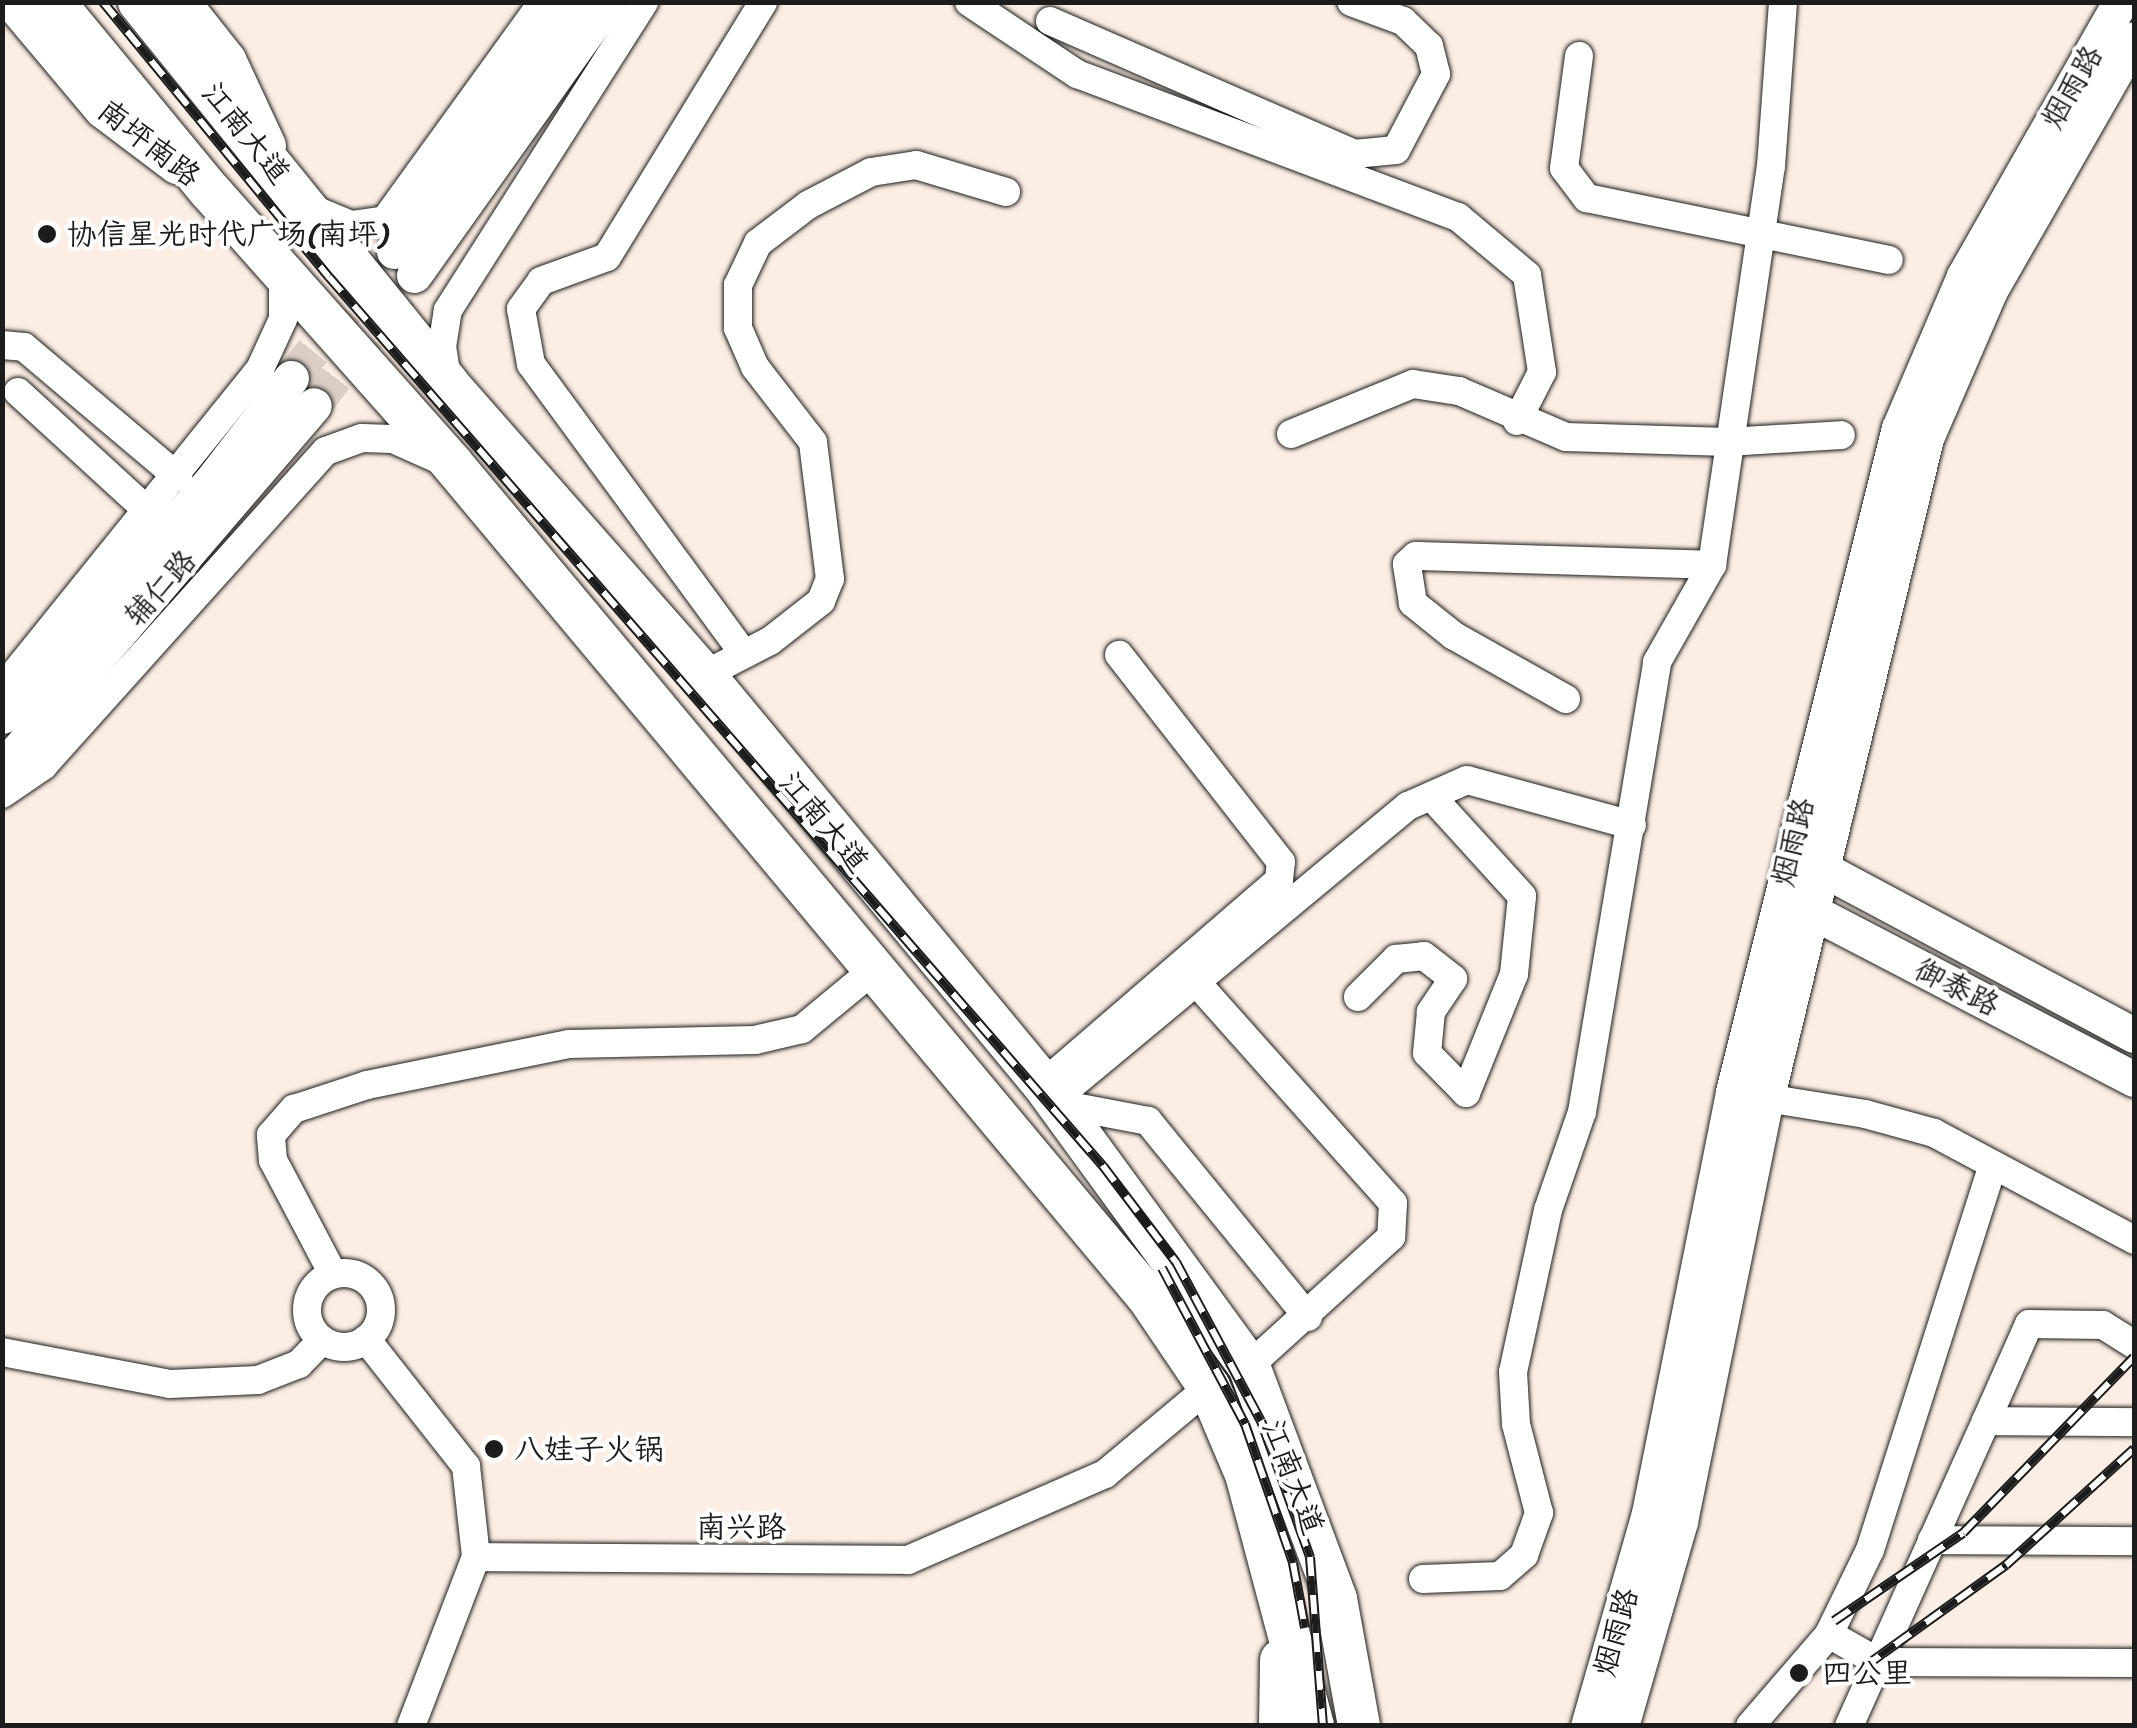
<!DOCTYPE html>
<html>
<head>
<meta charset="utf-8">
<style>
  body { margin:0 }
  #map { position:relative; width:2137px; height:1728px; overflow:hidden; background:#fceee4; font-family:Sriracha,"LXGW WenKai TC",sans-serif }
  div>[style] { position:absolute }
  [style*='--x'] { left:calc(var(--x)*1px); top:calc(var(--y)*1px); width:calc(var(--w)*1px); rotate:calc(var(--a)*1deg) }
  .major-tunnel>* { height:35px; margin-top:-17.5px; transform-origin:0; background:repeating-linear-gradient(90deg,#dacec6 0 35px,transparent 0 53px) }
  .roads { filter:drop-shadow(0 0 2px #1c1c1c) drop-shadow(0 0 2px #1c1c1c) }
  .minor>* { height:28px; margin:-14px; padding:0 14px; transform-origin:14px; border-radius:14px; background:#fff }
  .minor>.ring { margin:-14px; padding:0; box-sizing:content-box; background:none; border:28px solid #fff; border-radius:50% }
  .major>* { height:35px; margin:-17.5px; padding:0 17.5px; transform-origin:17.5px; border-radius:17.5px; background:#fff }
  .highway>* { height:42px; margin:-21px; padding:0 21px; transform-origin:21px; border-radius:21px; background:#fff }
  .rail>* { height:10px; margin-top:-5px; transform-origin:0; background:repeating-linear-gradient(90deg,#fff 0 19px,#1c1c1c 0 38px); box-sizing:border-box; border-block:2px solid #1c1c1c }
  .dots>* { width:28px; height:28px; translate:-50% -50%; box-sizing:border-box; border:5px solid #fff; border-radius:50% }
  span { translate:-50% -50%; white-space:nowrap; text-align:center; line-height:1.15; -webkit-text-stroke:8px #fff; paint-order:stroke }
  .street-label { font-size:30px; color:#1c1c1c }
  .poi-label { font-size:30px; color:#1c1c1c }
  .left { translate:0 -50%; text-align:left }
  .frame { position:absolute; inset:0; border:5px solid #1c1c1c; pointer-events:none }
</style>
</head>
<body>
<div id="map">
  <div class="major-tunnel">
    <i style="--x:291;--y:378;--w:164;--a:-51"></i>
    <i style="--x:314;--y:405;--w:164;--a:-52.4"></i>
  </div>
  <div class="roads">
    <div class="minor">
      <i style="--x:969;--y:2;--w:130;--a:33.7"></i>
      <i style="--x:1077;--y:74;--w:407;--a:20.6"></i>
      <i style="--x:1458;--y:217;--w:90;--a:40"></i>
      <i style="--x:1527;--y:275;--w:98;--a:81.2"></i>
      <i style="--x:1542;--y:372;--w:55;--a:117"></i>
      <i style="--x:1050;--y:21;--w:332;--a:23.6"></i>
      <i style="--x:1354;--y:154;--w:42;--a:-5.4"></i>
      <i style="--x:1396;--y:150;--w:86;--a:-62.2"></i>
      <i style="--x:1436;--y:74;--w:29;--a:-104"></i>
      <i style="--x:1429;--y:46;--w:36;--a:-136"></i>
      <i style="--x:1403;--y:21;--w:55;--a:-159.9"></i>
      <i style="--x:1579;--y:56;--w:113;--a:97.6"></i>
      <i style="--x:1564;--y:168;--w:38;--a:53"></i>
      <i style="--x:1587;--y:198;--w:308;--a:11.6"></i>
      <i style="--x:310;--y:208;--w:44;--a:22.5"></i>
      <i style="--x:351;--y:225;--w:34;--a:-8"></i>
      <i style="--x:385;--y:220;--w:269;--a:-54.1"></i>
      <i style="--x:2;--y:345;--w:22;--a:5"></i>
      <i style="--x:24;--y:347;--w:202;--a:40.2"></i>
      <i style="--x:447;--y:378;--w:31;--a:-99"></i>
      <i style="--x:442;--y:347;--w:37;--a:-81"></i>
      <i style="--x:448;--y:310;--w:365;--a:-57.5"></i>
      <i style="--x:18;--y:392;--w:178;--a:42.5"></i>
      <i style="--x:1291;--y:434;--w:132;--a:-22.3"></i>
      <i style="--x:1413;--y:384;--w:47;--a:8.7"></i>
      <i style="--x:1459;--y:391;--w:116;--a:23.3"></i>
      <i style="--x:1566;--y:437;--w:162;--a:1.8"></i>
      <i style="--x:1728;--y:442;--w:113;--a:-3.5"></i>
      <i style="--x:744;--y:654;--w:360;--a:-126.3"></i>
      <i style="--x:531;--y:364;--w:56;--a:-100.3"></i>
      <i style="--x:521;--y:309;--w:34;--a:-54"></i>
      <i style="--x:541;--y:281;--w:70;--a:-20"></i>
      <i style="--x:607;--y:257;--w:299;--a:-58.5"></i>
      <i style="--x:704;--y:675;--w:74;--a:-27.3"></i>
      <i style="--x:770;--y:641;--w:65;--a:-38.1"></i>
      <i style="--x:821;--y:601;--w:24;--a:-68"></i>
      <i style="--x:830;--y:579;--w:138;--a:-97.1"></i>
      <i style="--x:813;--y:442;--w:95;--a:-127.7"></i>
      <i style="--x:755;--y:367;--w:43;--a:-113.6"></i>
      <i style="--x:738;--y:328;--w:43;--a:-90"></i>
      <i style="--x:738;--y:285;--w:47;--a:-64.5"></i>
      <i style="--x:758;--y:243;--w:63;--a:-37.2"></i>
      <i style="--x:808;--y:205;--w:71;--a:-27.6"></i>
      <i style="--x:871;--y:172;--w:46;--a:-8.8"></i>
      <i style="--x:916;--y:165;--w:94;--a:16.7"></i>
      <i style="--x:2;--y:689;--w:411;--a:-51.1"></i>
      <i style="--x:260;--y:369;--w:55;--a:-65.3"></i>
      <i style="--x:283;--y:319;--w:46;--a:-90"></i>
      <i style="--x:1566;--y:699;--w:129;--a:-150.6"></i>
      <i style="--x:1454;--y:636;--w:53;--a:-141.2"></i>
      <i style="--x:1413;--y:603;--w:39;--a:-99"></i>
      <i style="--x:1407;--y:564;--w:12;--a:-42"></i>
      <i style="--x:1416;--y:556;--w:296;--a:1.7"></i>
      <i style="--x:2;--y:794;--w:50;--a:-34.3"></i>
      <i style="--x:43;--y:766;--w:423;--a:-48.1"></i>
      <i style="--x:326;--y:451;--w:38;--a:-20"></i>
      <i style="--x:362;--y:438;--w:31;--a:2"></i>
      <i style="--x:393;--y:439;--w:51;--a:24.1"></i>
      <i style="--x:1196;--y:982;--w:296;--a:48.3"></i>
      <i style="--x:1393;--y:1203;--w:34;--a:93"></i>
      <i style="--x:1391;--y:1237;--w:192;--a:137.7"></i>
      <i style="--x:1358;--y:997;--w:54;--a:-45"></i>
      <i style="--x:1396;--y:959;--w:28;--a:-6"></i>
      <i style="--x:1424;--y:956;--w:37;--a:38"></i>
      <i style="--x:1453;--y:979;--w:40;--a:124"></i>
      <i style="--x:1431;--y:1012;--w:41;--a:95.6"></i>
      <i style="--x:1427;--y:1053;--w:56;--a:45.7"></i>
      <i style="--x:1466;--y:1093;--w:128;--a:-68"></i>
      <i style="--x:1514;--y:974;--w:78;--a:-84.1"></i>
      <i style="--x:1522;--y:896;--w:135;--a:-132.3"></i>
      <i style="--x:1043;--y:1084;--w:312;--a:-40.8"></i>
      <i style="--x:1279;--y:880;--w:18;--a:-84"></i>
      <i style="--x:1281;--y:862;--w:263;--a:-128"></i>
      <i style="--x:1747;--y:1095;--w:120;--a:9.1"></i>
      <i style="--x:1865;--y:1114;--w:72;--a:15.4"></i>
      <i style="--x:1934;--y:1133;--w:227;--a:28.1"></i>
      <i style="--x:1055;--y:1099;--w:459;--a:-39.7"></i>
      <i style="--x:1408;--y:806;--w:64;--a:-23.8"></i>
      <i style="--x:1467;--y:780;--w:171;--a:15.3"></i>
      <i style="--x:1059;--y:1104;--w:91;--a:10.8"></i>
      <i style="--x:1148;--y:1121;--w:253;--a:50.8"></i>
      <i class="ring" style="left:307px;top:1273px;width:46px;height:46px"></i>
      <i style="--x:333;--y:1274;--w:129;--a:-117.8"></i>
      <i style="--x:273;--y:1160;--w:25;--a:-95"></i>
      <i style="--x:271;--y:1135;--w:35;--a:-49"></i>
      <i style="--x:294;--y:1109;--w:77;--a:-18.2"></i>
      <i style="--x:367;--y:1085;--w:206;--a:-11.5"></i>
      <i style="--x:569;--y:1044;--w:186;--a:-1.2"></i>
      <i style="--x:755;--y:1040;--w:48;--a:-13.2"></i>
      <i style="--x:802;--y:1029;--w:89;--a:-39.6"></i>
      <i style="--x:366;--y:1339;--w:162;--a:51.8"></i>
      <i style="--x:466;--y:1466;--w:92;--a:83.7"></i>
      <i style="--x:476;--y:1557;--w:432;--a:0.4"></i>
      <i style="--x:908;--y:1560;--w:215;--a:-23.6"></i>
      <i style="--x:1105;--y:1474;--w:136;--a:-39.9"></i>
      <i style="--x:2;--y:1352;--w:171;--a:10.8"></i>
      <i style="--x:170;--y:1384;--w:88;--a:-2.6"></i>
      <i style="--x:258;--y:1380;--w:44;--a:-21.3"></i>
      <i style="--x:299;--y:1364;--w:33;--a:-46"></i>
      <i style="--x:1986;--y:1421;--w:106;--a:-66.1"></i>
      <i style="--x:2029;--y:1324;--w:74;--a:0.8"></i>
      <i style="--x:2103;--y:1325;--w:36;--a:32"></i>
      <i style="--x:1932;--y:1540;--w:202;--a:0.3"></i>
      <i style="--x:1423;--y:1579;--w:77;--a:-2.2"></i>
      <i style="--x:1500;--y:1576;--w:32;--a:-41"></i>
      <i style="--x:1524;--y:1555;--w:45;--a:-70.3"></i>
      <i style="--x:1539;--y:1513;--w:92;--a:-104.5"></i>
      <i style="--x:1516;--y:1424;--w:52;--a:-93.3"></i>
      <i style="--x:1513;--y:1372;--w:166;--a:-77.8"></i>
      <i style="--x:1548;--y:1210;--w:104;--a:-70.9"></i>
      <i style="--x:1582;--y:1112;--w:456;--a:-80.5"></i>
      <i style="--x:1657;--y:662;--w:112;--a:-60.4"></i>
      <i style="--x:1712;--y:565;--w:403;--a:-81.6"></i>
      <i style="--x:1771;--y:166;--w:164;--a:-85.8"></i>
      <i style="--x:1829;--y:1634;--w:56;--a:29.7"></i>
      <i style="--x:1878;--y:1662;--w:256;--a:0.2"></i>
      <i style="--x:411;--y:1726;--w:181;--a:-69"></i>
      <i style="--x:1750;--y:1726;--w:121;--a:-49.3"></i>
      <i style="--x:1829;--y:1634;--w:93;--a:-64"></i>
      <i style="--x:1870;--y:1550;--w:404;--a:-72.3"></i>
      <i style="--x:1849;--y:1726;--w:334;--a:-65.8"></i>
      <i style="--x:1986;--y:1421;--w:148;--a:0.4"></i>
    </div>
    <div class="major">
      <i style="--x:11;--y:2;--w:141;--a:49.9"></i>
      <i style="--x:102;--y:110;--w:93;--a:37.1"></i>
      <i style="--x:183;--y:2;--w:73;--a:51.7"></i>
      <i style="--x:228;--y:59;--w:95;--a:65.1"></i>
      <i style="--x:394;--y:251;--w:308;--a:-54"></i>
      <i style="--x:414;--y:275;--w:335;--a:-54.6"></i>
      <i style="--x:2;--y:716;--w:311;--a:-48.3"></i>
      <i style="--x:209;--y:484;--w:134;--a:-52.3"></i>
      <i style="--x:2;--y:769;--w:479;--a:-49.4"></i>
      <i style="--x:1804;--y:859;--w:374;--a:28.1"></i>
      <i style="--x:1790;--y:900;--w:388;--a:27.5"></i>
      <i style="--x:1588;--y:1726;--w:222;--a:-74"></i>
      <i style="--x:1649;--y:1513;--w:429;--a:-78.7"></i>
      <i style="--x:1733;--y:1092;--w:684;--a:-75.96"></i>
      <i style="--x:1899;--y:428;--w:165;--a:-66.8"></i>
      <i style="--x:1964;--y:276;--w:315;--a:-60.3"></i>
      <i style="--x:1621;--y:1726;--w:213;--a:-73.9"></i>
      <i style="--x:1680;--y:1521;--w:430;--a:-78.5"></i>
      <i style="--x:1766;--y:1100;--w:681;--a:-76.41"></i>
      <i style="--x:1926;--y:438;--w:161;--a:-66.6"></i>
      <i style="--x:1990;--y:290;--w:289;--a:-60.2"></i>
    </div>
    <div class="highway">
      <i style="--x:54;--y:2;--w:245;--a:50.5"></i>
      <i style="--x:210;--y:191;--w:366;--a:48.4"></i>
      <i style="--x:453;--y:465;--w:1084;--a:50.13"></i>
      <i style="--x:1148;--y:1297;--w:109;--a:55.9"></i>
      <i style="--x:1209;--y:1387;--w:95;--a:67"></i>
      <i style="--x:1246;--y:1474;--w:261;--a:75.1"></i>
      <i style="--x:139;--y:2;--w:491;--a:51"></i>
      <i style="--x:448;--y:384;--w:388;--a:48.7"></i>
      <i style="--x:704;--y:675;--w:531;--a:50.35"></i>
      <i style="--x:1043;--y:1084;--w:349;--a:53.9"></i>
      <i style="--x:1249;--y:1366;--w:249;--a:69.5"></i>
      <i style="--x:1336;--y:1599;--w:129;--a:79.7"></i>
      <i style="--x:1280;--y:1726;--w:66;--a:-89.1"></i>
    </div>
  </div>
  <div class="rail">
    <i style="--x:103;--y:2;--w:356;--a:50.6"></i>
    <i style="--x:329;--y:277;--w:1179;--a:48.96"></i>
    <i style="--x:1103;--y:1166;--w:121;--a:52.8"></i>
    <i style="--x:1176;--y:1262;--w:180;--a:61.9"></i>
    <i style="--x:1261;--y:1421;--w:145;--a:70.2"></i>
    <i style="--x:1310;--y:1557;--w:169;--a:85.6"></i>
    <i style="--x:1162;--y:1268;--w:177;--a:62"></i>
    <i style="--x:1245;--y:1424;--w:147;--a:70.9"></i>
    <i style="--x:1293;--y:1563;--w:66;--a:79.5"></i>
    <i style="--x:1834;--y:1621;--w:156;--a:-34.3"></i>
    <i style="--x:1963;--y:1533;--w:245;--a:-45.8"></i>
    <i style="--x:1864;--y:1667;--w:175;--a:-35.7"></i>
    <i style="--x:2006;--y:1565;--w:173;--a:-42.2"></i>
  </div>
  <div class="dots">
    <i style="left:47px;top:234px;background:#1c1c1c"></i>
    <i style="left:494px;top:1449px;background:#1c1c1c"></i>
    <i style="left:1799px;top:1673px;background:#1c1c1c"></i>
  </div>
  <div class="street-label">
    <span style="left:2072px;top:87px;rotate:-60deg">烟雨路</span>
    <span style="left:246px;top:133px;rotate:51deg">江南大道</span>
    <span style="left:149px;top:143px;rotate:38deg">南坪南路</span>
    <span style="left:160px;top:588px;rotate:-48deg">辅仁路</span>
    <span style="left:824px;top:822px;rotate:50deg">江南大道</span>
    <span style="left:1793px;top:842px;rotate:-76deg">烟雨路</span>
    <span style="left:1957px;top:987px;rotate:27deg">御泰路</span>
    <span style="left:1293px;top:1477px;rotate:69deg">江南大道</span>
    <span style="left:741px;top:1527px">南兴路</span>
    <span style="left:1616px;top:1632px;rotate:-74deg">烟雨路</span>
  </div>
  <div class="poi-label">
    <span class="left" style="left:67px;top:234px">协信星光时代广场(南坪)</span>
    <span class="left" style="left:514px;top:1449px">八娃子火锅</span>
    <span class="left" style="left:1822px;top:1673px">四公里</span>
  </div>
  <div class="frame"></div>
</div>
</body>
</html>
